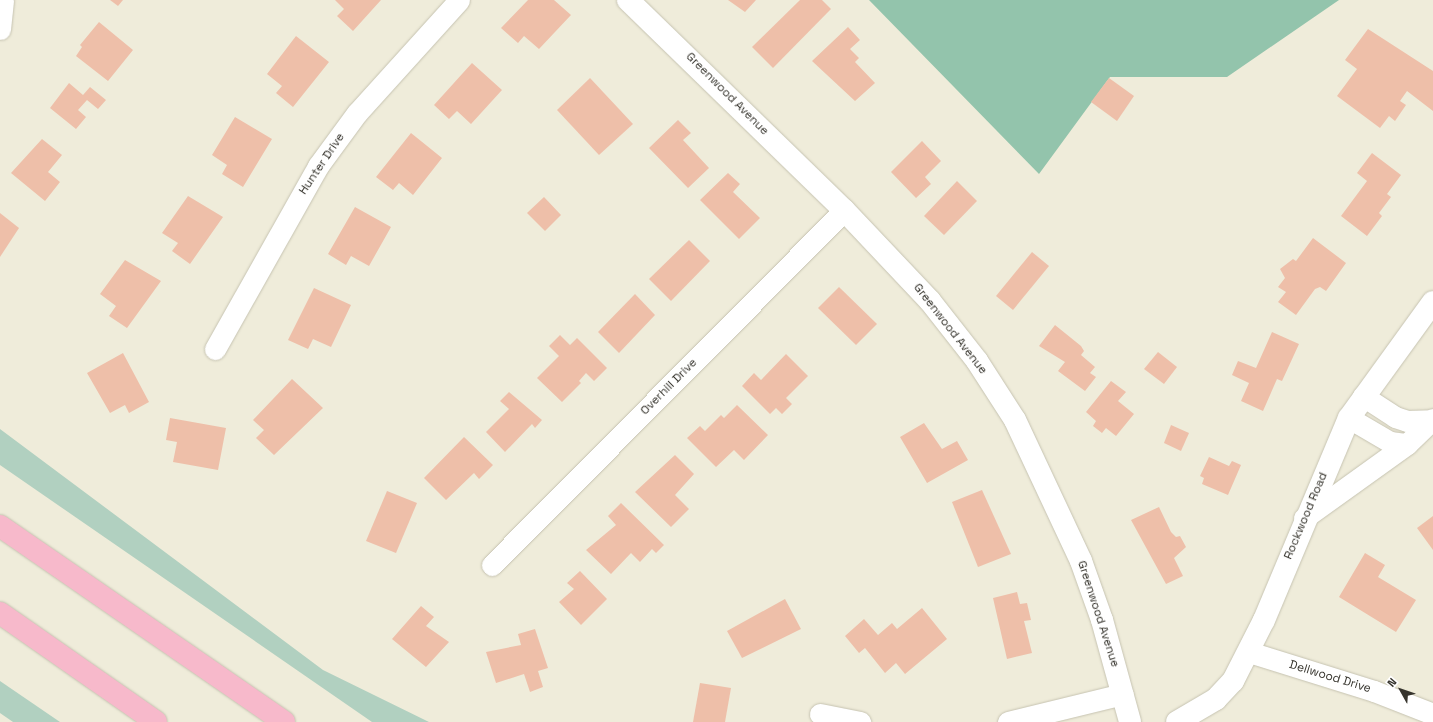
<!DOCTYPE html>
<html>
<head>
<meta charset="utf-8">
<style>
  body { margin:0 }
  #map { position:relative; width:1433px; height:722px; overflow:hidden; background:#efecda; font-family:"Space Grotesk",sans-serif }
  div>[style] { position:absolute }
  [style*='--x'] { left:calc(var(--x)*1px); top:calc(var(--y)*1px); width:calc(var(--w)*1px); rotate:calc(var(--a)*1deg) }
  .green>* { inset:0; background:#b1d0c0 }
  .forest>* { inset:0; background:#93c4ac }
  .building>* { inset:0; background:#eebfa9 }
  .roads { filter:drop-shadow(0 0 1px #c6c3b1) drop-shadow(0 0 1px #c6c3b1) }
  .street>* { height:21px; margin:-10.5px; padding:0 10.5px; transform-origin:10.5px; border-radius:10.5px; background:#fff }
  .secondary>* { height:22px; margin:-11px; padding:0 11px; transform-origin:11px; border-radius:11px; background:#fff }
  .highway>* { height:22px; margin:-11px; padding:0 11px; transform-origin:11px; border-radius:11px; background:#f7b9cb }
  span { translate:-50% -50%; white-space:nowrap; text-align:center; line-height:1.15; -webkit-text-stroke:3px #fff; paint-order:stroke }
  .street-label { font-size:12px; color:#36342d }
  .north { position:absolute; left:1381px; top:670px; width:40px; height:40px; -webkit-text-stroke:3px #fff; paint-order:stroke; rotate:310deg; font-size:11px; font-weight:700; line-height:16px; text-align:center; color:#36342d }
  .north::after { content:''; display:block; margin:auto; width:14px; height:18px; background:#36342d; clip-path:polygon(50% 0,100% 100%,50% 72%,0 100%) }
</style>
</head>
<body>
<div id="map">
  <div class="green">
    <i style="clip-path:polygon(0 429px,323px 670px,429px 722px,372px 722px,0 465px)"></i>
    <i style="clip-path:polygon(0 681px,60px 722px,13px 722px,0 713px)"></i>
  </div>
  <div class="forest">
    <i style="clip-path:polygon(869px 0,1339px 0,1227px 77px,1110px 77px,1039px 174px)"></i>
  </div>
  <div class="building">
    <i style="clip-path:polygon(110px 0,123px 0,118px 6px)"></i>
    <i style="clip-path:polygon(335px 0,381px 0,353px 31px,337px 16px,344px 9px)"></i>
    <i style="clip-path:polygon(528px 0,554px 0,571px 15px,539px 49px,524px 36px,518px 43px,501px 28px)"></i>
    <i style="clip-path:polygon(728px 0,756px 0,745px 12px)"></i>
    <i style="clip-path:polygon(800px 0,822px 0,831px 9px,773px 68px,752px 47px)"></i>
    <i style="clip-path:polygon(99px 22px,133px 50px,108px 81px,76px 56px,82px 47px,80px 45px)"></i>
    <i style="clip-path:polygon(848px 27px,860px 40px,850px 49px,859px 58px,855px 62px,875px 83px,855px 101px,812px 61px)"></i>
    <i style="clip-path:polygon(1368px 29px,1433px 71px,1433px 111px,1407px 91px,1400px 101px,1406px 105px,1395px 121px,1389px 116px,1380px 128px,1337px 96px,1357px 69px,1345px 60px)"></i>
    <i style="clip-path:polygon(296px 36px,329px 62px,293px 107px,276px 93px,282px 86px,267px 74px)"></i>
    <i style="clip-path:polygon(472px 63px,502px 90px,471px 124px,457px 111px,449px 119px,434px 105px)"></i>
    <i style="clip-path:polygon(590px 78px,633px 124px,599px 155px,557px 110px)"></i>
    <i style="clip-path:polygon(1109px 78px,1134px 96px,1117px 121px,1091px 102px)"></i>
    <i style="clip-path:polygon(69px 83px,83px 95px,90px 87px,106px 100px,98px 109px,87px 100px,78px 110px,86px 117px,76px 129px,50px 108px)"></i>
    <i style="clip-path:polygon(235px 117px,272px 139px,243px 187px,222px 174px,227px 165px,212px 155px)"></i>
    <i style="clip-path:polygon(678px 120px,691px 133px,683px 140px,709px 168px,688px 188px,649px 148px)"></i>
    <i style="clip-path:polygon(411px 133px,442px 158px,413px 195px,399px 183px,393px 190px,376px 177px)"></i>
    <i style="clip-path:polygon(42px 139px,62px 155px,48px 172px,60px 182px,45px 201px,11px 173px)"></i>
    <i style="clip-path:polygon(922px 141px,941px 161px,925px 177px,931px 184px,916px 198px,891px 172px)"></i>
    <i style="clip-path:polygon(1372px 153px,1401px 175px,1387px 194px,1391px 197px,1379px 213px,1382px 216px,1367px 236px,1341px 216px,1367px 181px,1357px 173px)"></i>
    <i style="clip-path:polygon(728px 173px,740px 184px,733px 192px,760px 218px,739px 239px,700px 200px)"></i>
    <i style="clip-path:polygon(957px 181px,977px 201px,944px 235px,924px 216px)"></i>
    <i style="clip-path:polygon(188px 196px,223px 217px,190px 264px,172px 251px,178px 243px,162px 233px)"></i>
    <i style="clip-path:polygon(544px 197px,561px 215px,545px 231px,527px 213px)"></i>
    <i style="clip-path:polygon(355px 207px,391px 227px,369px 266px,351px 256px,346px 265px,328px 254px)"></i>
    <i style="clip-path:polygon(0 213px,19px 228px,0 257px)"></i>
    <i style="clip-path:polygon(1313px 238px,1346px 263px,1326px 291px,1320px 287px,1315px 289px,1296px 315px,1278px 302px,1286px 292px,1278px 287px,1285px 278px,1280px 269px,1293px 259px,1296px 261px)"></i>
    <i style="clip-path:polygon(689px 240px,710px 261px,671px 301px,649px 279px)"></i>
    <i style="clip-path:polygon(1032px 252px,1049px 266px,1013px 310px,996px 296px)"></i>
    <i style="clip-path:polygon(125px 260px,161px 281px,127px 328px,109px 316px,116px 306px,100px 294px)"></i>
    <i style="clip-path:polygon(839px 287px,877px 324px,856px 345px,818px 308px)"></i>
    <i style="clip-path:polygon(314px 288px,351px 305px,331px 347px,313px 339px,308px 349px,288px 340px)"></i>
    <i style="clip-path:polygon(635px 294px,655px 315px,619px 353px,598px 332px)"></i>
    <i style="clip-path:polygon(1055px 325px,1081px 346px,1084px 351px,1081px 355px,1095px 367px,1090px 373px,1096px 377px,1085px 391px,1058px 371px,1065px 362px,1039px 346px)"></i>
    <i style="clip-path:polygon(1272px 332px,1299px 344px,1282px 381px,1277px 379px,1263px 411px,1241px 401px,1249px 383px,1232px 375px,1238px 361px,1256px 368px)"></i>
    <i style="clip-path:polygon(560px 335px,570px 345px,577px 338px,607px 368px,594px 381px,586px 373px,579px 381px,581px 383px,562px 402px,537px 378px,559px 356px,549px 346px)"></i>
    <i style="clip-path:polygon(1158px 352px,1177px 367px,1164px 384px,1144px 369px)"></i>
    <i style="clip-path:polygon(123px 353px,149px 402px,129px 413px,125px 405px,110px 413px,87px 373px)"></i>
    <i style="clip-path:polygon(786px 354px,808px 376px,786px 398px,792px 404px,782px 414px,776px 408px,770px 414px,742px 386px,754px 373px,761px 380px)"></i>
    <i style="clip-path:polygon(292px 379px,323px 408px,274px 455px,256px 438px,264px 430px,253px 420px)"></i>
    <i style="clip-path:polygon(1111px 381px,1126px 392px,1118px 401px,1134px 414px,1116px 436px,1106px 428px,1102px 433px,1093px 426px,1096px 421px,1086px 412px)"></i>
    <i style="clip-path:polygon(509px 392px,542px 420px,535px 428px,532px 424px,505px 452px,486px 432px,509px 409px,500px 401px)"></i>
    <i style="clip-path:polygon(737px 405px,768px 435px,744px 460px,734px 450px,716px 467px,687px 438px,700px 426px,705px 431px,721px 415px,724px 418px)"></i>
    <i style="clip-path:polygon(170px 418px,226px 428px,218px 470px,173px 462px,177px 442px,166px 440px)"></i>
    <i style="clip-path:polygon(924px 423px,942px 449px,957px 441px,968px 460px,927px 483px,900px 437px)"></i>
    <i style="clip-path:polygon(1171px 425px,1189px 433px,1181px 451px,1164px 443px)"></i>
    <i style="clip-path:polygon(464px 437px,493px 465px,479px 479px,474px 473px,446px 500px,424px 478px)"></i>
    <i style="clip-path:polygon(675px 455px,694px 474px,675px 495px,689px 509px,671px 527px,635px 492px)"></i>
    <i style="clip-path:polygon(1209px 457px,1229px 466px,1232px 461px,1241px 465px,1228px 495px,1202px 484px,1204px 478px,1200px 476px)"></i>
    <i style="clip-path:polygon(982px 490px,1011px 554px,978px 567px,952px 502px)"></i>
    <i style="clip-path:polygon(387px 491px,417px 503px,396px 553px,366px 541px)"></i>
    <i style="clip-path:polygon(621px 503px,664px 545px,656px 553px,652px 549px,640px 562px,631px 553px,611px 574px,586px 550px,616px 525px,608px 516px)"></i>
    <i style="clip-path:polygon(1159px 507px,1171px 532px,1176px 537px,1180px 536px,1186px 547px,1174px 558px,1183px 576px,1166px 584px,1131px 520px)"></i>
    <i style="clip-path:polygon(1433px 516px,1433px 550px,1417px 528px)"></i>
    <i style="clip-path:polygon(1365px 553px,1385px 565px,1378px 577px,1416px 600px,1396px 632px,1339px 597px)"></i>
    <i style="clip-path:polygon(580px 571px,607px 599px,581px 625px,559px 602px,574px 589px,567px 583px)"></i>
    <i style="clip-path:polygon(1017px 592px,1020px 604px,1027px 603px,1031px 620px,1024px 621px,1032px 653px,1007px 659px,993px 598px)"></i>
    <i style="clip-path:polygon(785px 599px,801px 629px,742px 658px,727px 631px)"></i>
    <i style="clip-path:polygon(421px 606px,434px 617px,426px 626px,449px 642px,426px 667px,392px 639px)"></i>
    <i style="clip-path:polygon(922px 608px,947px 639px,905px 674px,896px 663px,885px 673px,865px 648px,859px 653px,845px 636px,864px 619px,878px 635px,892px 623px,897px 629px)"></i>
    <i style="clip-path:polygon(535px 629px,548px 668px,538px 671px,543px 687px,530px 692px,524px 674px,496px 683px,486px 652px,521px 645px,518px 634px)"></i>
    <i style="clip-path:polygon(700px 683px,731px 688px,725px 722px,693px 722px)"></i>
  </div>
  <div class="roads">
    <div class="street">
      <i style="--x:0;--y:29;--w:29;--a:-84"></i>
      <i style="--x:215;--y:349;--w:210;--a:-60.6"></i>
      <i style="--x:318;--y:166;--w:66;--a:-53.7"></i>
      <i style="--x:357;--y:113;--w:152;--a:-47.9"></i>
      <i style="--x:1363;--y:396;--w:38;--a:33"></i>
      <i style="--x:1395;--y:417;--w:13;--a:18"></i>
      <i style="--x:1407;--y:421;--w:25;--a:-2"></i>
      <i style="--x:1349;--y:418;--w:48;--a:30.3"></i>
      <i style="--x:1390;--y:442;--w:17;--a:7"></i>
      <i style="--x:1407;--y:444;--w:36;--a:-44"></i>
      <i style="--x:1304;--y:518;--w:127;--a:-35.7"></i>
      <i style="--x:492;--y:565;--w:500;--a:-45.2"></i>
      <i style="--x:1249;--y:652;--w:131;--a:17.3"></i>
      <i style="--x:1374;--y:691;--w:63;--a:21.3"></i>
      <i style="--x:820;--y:714;--w:41;--a:11.3"></i>
      <i style="--x:1008;--y:722;--w:118;--a:-13.7"></i>
    </div>
    <div class="secondary">
      <i style="--x:628;--y:0;--w:301;--a:44.2"></i>
      <i style="--x:844;--y:210;--w:125;--a:46.6"></i>
      <i style="--x:930;--y:301;--w:76;--a:51.9"></i>
      <i style="--x:977;--y:361;--w:70;--a:57.2"></i>
      <i style="--x:1015;--y:420;--w:156;--a:64.9"></i>
      <i style="--x:1081;--y:561;--w:63;--a:70.4"></i>
      <i style="--x:1102;--y:620;--w:106;--a:74.6"></i>
      <i style="--x:1177;--y:722;--w:45;--a:-30.5"></i>
      <i style="--x:1216;--y:699;--w:25;--a:-47"></i>
      <i style="--x:1233;--y:681;--w:68;--a:-63.1"></i>
      <i style="--x:1264;--y:620;--w:219;--a:-67.2"></i>
      <i style="--x:1349;--y:418;--w:143;--a:-54.1"></i>
    </div>
    <div class="highway">
      <i style="--x:0;--y:526;--w:345;--a:34.6"></i>
      <i style="--x:0;--y:613;--w:190;--a:34.9"></i>
    </div>
  </div>
  <div class="street-label">
    <span style="left:727px;top:94px;rotate:45deg">Greenwood Avenue</span>
    <span style="left:322px;top:164px;rotate:-56deg">Hunter Drive</span>
    <span style="left:950px;top:329px;rotate:52deg">Greenwood Avenue</span>
    <span style="left:669px;top:387px;rotate:-45deg">Overhill Drive</span>
    <span style="left:1306px;top:516px;rotate:-67deg">Rockwood Road</span>
    <span style="left:1098px;top:614px;rotate:72deg">Greenwood Avenue</span>
    <span style="left:1330px;top:677px;rotate:17deg">Dellwood Drive</span>
  </div>
  <div class="north">N</div>
</div>
</body>
</html>
